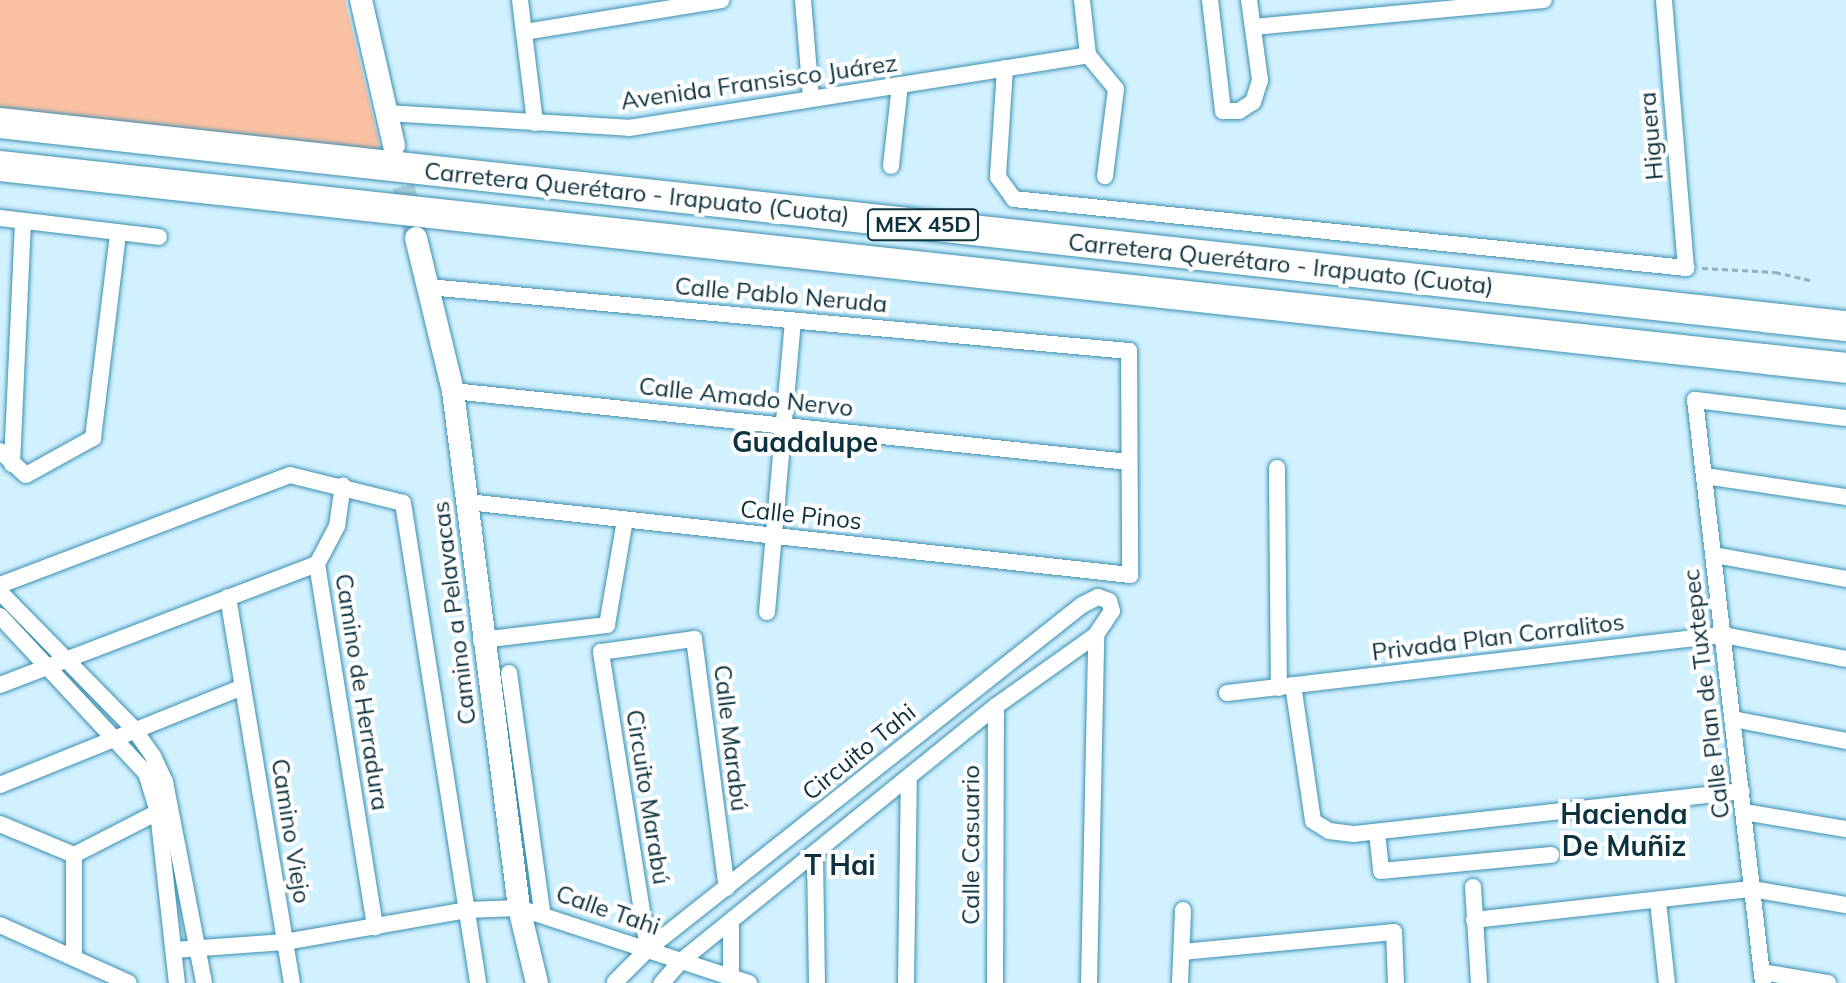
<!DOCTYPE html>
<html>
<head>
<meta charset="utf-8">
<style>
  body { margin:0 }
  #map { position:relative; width:1846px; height:983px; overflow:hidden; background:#d1f1ff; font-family:Mulish,sans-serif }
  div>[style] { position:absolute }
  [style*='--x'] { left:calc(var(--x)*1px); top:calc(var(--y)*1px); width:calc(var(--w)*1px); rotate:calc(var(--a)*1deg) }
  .green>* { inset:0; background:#fac0a4 }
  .secondary-tunnel>* { height:22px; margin-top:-11px; transform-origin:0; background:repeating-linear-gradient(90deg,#aacbd9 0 22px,transparent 0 33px) }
  .path>* { height:3px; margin-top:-1.5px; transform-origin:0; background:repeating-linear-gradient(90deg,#8eb0bd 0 6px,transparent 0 10px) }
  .roads { filter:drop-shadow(0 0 2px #3a8fb0) drop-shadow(0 0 2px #3a8fb0) }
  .street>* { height:16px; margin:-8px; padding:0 8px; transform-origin:8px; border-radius:8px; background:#fff }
  .secondary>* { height:22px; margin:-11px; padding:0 11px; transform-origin:11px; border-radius:11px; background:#fff }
  .highway>* { height:30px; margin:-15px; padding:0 15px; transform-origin:15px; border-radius:15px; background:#fff }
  span { translate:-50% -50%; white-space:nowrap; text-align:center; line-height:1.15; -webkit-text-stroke:8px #fff; paint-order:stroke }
  .shield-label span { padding:2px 6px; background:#fff; border:2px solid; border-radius:6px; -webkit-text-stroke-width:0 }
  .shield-label { font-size:22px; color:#0d323f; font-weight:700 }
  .street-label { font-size:24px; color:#0d323f }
  .quarter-label { font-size:28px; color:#0d323f; font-weight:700 }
</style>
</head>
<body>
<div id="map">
  <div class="green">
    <i style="clip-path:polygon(0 0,345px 0,381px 151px,0 108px)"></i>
  </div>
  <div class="secondary-tunnel">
    <i style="--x:396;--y:154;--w:86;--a:76.6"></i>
  </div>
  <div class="path">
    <i style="--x:1702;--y:268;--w:73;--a:3.1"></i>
    <i style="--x:1775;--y:272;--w:39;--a:13"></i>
  </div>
  <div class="roads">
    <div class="street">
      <i style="--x:520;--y:0;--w:124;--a:83"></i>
      <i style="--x:803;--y:0;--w:97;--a:85.3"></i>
      <i style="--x:1082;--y:0;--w:55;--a:83.8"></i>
      <i style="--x:1210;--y:0;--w:112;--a:83.3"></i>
      <i style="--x:1223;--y:111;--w:16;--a:0"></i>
      <i style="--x:1239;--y:111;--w:17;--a:-33"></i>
      <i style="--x:1253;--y:102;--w:23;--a:-72"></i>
      <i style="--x:1260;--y:80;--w:81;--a:-97.8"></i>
      <i style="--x:1253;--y:27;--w:292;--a:-5.3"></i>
      <i style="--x:524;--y:32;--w:200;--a:-9.2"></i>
      <i style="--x:1088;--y:55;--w:44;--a:50.5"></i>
      <i style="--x:1116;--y:89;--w:88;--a:97.2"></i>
      <i style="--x:1005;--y:68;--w:109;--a:93.7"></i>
      <i style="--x:998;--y:177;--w:27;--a:54"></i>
      <i style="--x:1014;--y:199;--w:676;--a:5.86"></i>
      <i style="--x:1686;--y:268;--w:269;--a:-94.7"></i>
      <i style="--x:387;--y:113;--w:242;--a:3.5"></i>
      <i style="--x:629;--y:128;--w:465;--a:-9"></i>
      <i style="--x:891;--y:166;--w:81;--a:-83.7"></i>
      <i style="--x:0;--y:218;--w:160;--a:6.8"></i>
      <i style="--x:428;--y:287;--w:704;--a:5.22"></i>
      <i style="--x:1129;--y:351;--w:224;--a:89.7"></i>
      <i style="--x:1130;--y:575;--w:666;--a:-173.71"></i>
      <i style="--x:453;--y:391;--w:680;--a:6"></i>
      <i style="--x:0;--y:451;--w:35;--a:43"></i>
      <i style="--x:26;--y:475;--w:77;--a:-28.9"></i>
      <i style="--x:93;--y:438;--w:207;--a:-83"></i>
      <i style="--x:12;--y:464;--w:243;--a:-87.4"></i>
      <i style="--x:1277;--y:468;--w:220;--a:89.5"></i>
      <i style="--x:1705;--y:476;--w:143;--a:8.5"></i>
      <i style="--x:1714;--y:555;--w:134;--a:10.3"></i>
      <i style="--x:317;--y:564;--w:368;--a:80.9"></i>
      <i style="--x:317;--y:564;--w:43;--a:-62.2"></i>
      <i style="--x:337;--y:526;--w:41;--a:-81.7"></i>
      <i style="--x:0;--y:585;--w:310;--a:-20.8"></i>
      <i style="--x:290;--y:475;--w:116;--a:13.9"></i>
      <i style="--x:403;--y:503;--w:486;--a:81.1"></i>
      <i style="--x:0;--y:592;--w:192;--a:45.6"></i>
      <i style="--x:134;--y:729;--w:33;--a:55"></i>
      <i style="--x:153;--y:756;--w:29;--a:65"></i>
      <i style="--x:165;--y:782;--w:205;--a:79"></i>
      <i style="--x:228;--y:597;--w:391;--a:80.6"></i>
      <i style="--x:767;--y:612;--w:292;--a:-84.9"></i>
      <i style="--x:0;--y:616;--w:214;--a:47.1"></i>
      <i style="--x:146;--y:773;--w:41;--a:72.9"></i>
      <i style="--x:158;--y:812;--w:172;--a:83.7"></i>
      <i style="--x:481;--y:640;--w:127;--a:-6.8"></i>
      <i style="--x:607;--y:625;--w:107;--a:-80.3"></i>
      <i style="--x:509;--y:673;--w:241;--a:82.1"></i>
      <i style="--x:0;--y:685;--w:339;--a:-20.9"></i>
      <i style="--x:1293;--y:685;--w:137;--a:81.6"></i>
      <i style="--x:1313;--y:821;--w:19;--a:32"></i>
      <i style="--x:1329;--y:831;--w:25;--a:7"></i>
      <i style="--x:1354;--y:834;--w:390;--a:-6.3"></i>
      <i style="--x:1227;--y:693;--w:499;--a:-6.7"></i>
      <i style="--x:1723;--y:635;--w:125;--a:11"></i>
      <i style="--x:1733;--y:719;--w:115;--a:11"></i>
      <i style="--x:0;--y:785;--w:262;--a:-22"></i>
      <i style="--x:1744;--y:812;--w:103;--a:9.5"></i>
      <i style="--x:0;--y:824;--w:80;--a:22.7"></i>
      <i style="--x:74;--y:855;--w:94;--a:-27.1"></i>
      <i style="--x:1377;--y:832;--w:39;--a:84"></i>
      <i style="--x:1381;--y:871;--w:171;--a:-5.4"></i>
      <i style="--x:74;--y:855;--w:103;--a:90"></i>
      <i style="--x:815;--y:856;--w:127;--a:89.1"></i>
      <i style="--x:1473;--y:887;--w:96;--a:86.4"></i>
      <i style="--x:1658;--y:902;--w:81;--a:83.7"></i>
      <i style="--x:1474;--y:920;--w:280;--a:-6.4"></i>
      <i style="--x:1752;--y:889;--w:95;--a:9.7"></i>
      <i style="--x:731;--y:922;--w:55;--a:90"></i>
      <i style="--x:0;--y:925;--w:141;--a:24.2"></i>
      <i style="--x:648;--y:949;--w:301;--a:-99"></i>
      <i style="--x:601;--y:652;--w:94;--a:-8"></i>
      <i style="--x:694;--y:639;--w:251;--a:82.5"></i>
      <i style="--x:174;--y:950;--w:111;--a:-4.1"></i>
      <i style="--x:285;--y:942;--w:184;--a:-10"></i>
      <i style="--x:466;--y:910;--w:53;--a:-2.2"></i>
      <i style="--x:519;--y:908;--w:242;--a:18.1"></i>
      <i style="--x:1182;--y:952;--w:213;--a:-5.4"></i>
      <i style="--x:1394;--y:932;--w:51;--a:87.8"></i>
      <i style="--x:1762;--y:972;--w:67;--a:9.5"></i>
      <i style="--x:615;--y:982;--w:47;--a:-45"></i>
      <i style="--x:648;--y:949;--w:554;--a:-38.4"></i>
      <i style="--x:1082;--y:605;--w:18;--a:-27"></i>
      <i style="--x:1098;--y:597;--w:12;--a:20"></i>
      <i style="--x:1109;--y:601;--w:10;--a:73"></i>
      <i style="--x:1112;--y:611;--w:29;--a:124"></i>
      <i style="--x:1096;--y:635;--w:123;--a:144.6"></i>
      <i style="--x:996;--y:706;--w:407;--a:141"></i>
      <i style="--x:680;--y:962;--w:28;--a:131"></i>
      <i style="--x:906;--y:983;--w:204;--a:-89.2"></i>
      <i style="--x:995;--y:983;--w:277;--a:-89.8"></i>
      <i style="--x:1089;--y:983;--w:348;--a:-88.8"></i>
      <i style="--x:1180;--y:983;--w:73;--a:-87.6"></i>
      <i style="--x:1763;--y:983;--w:587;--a:-96.65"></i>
      <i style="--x:1695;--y:400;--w:152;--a:6.8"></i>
    </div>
    <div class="secondary">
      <i style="--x:361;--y:0;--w:149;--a:77.2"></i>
      <i style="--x:416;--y:238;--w:157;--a:76.4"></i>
      <i style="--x:453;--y:391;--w:521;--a:82.72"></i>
      <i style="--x:519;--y:908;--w:77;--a:76.5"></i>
    </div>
    <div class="highway">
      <i style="--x:0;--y:123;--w:1857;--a:6.28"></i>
      <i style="--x:0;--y:166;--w:1857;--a:6.24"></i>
    </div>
  </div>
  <div class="shield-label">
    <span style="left:923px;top:225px">MEX 45D</span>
  </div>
  <div class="street-label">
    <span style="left:759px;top:82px;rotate:-8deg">Avenida Fransisco Juárez</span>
    <span style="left:1651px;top:136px;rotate:-95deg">Higuera</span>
    <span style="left:637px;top:193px;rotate:6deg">Carretera Querétaro - Irapuato (Cuota)</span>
    <span style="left:1281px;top:264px;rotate:6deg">Carretera Querétaro - Irapuato (Cuota)</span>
    <span style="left:781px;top:295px;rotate:5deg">Calle Pablo Neruda</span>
    <span style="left:746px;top:397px;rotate:6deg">Calle Amado Nervo</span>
    <span style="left:801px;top:515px;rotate:6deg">Calle Pinos</span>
    <span style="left:454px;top:613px;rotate:-97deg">Camino a Pelavacas</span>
    <span style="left:1498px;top:637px;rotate:-7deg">Privada Plan Corralitos</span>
    <span style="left:362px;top:692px;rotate:81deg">Camino de Herradura</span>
    <span style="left:1706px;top:694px;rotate:-97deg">Calle Plan de Tuxtepec</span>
    <span style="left:731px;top:738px;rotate:83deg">Calle Marabú</span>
    <span style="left:859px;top:752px;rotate:-39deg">Circuito Tahi</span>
    <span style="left:648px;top:797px;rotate:81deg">Circuito Marabú</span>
    <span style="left:291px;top:831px;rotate:81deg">Camino Viejo</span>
    <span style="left:971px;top:845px;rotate:-90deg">Calle Casuario</span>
    <span style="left:608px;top:910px;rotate:19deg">Calle Tahi</span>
  </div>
  <div class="quarter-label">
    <span style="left:805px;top:442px">Guadalupe</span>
    <span style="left:1624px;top:830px">Hacienda<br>De Muñiz</span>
    <span style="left:840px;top:865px">T Hai</span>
  </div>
</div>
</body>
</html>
